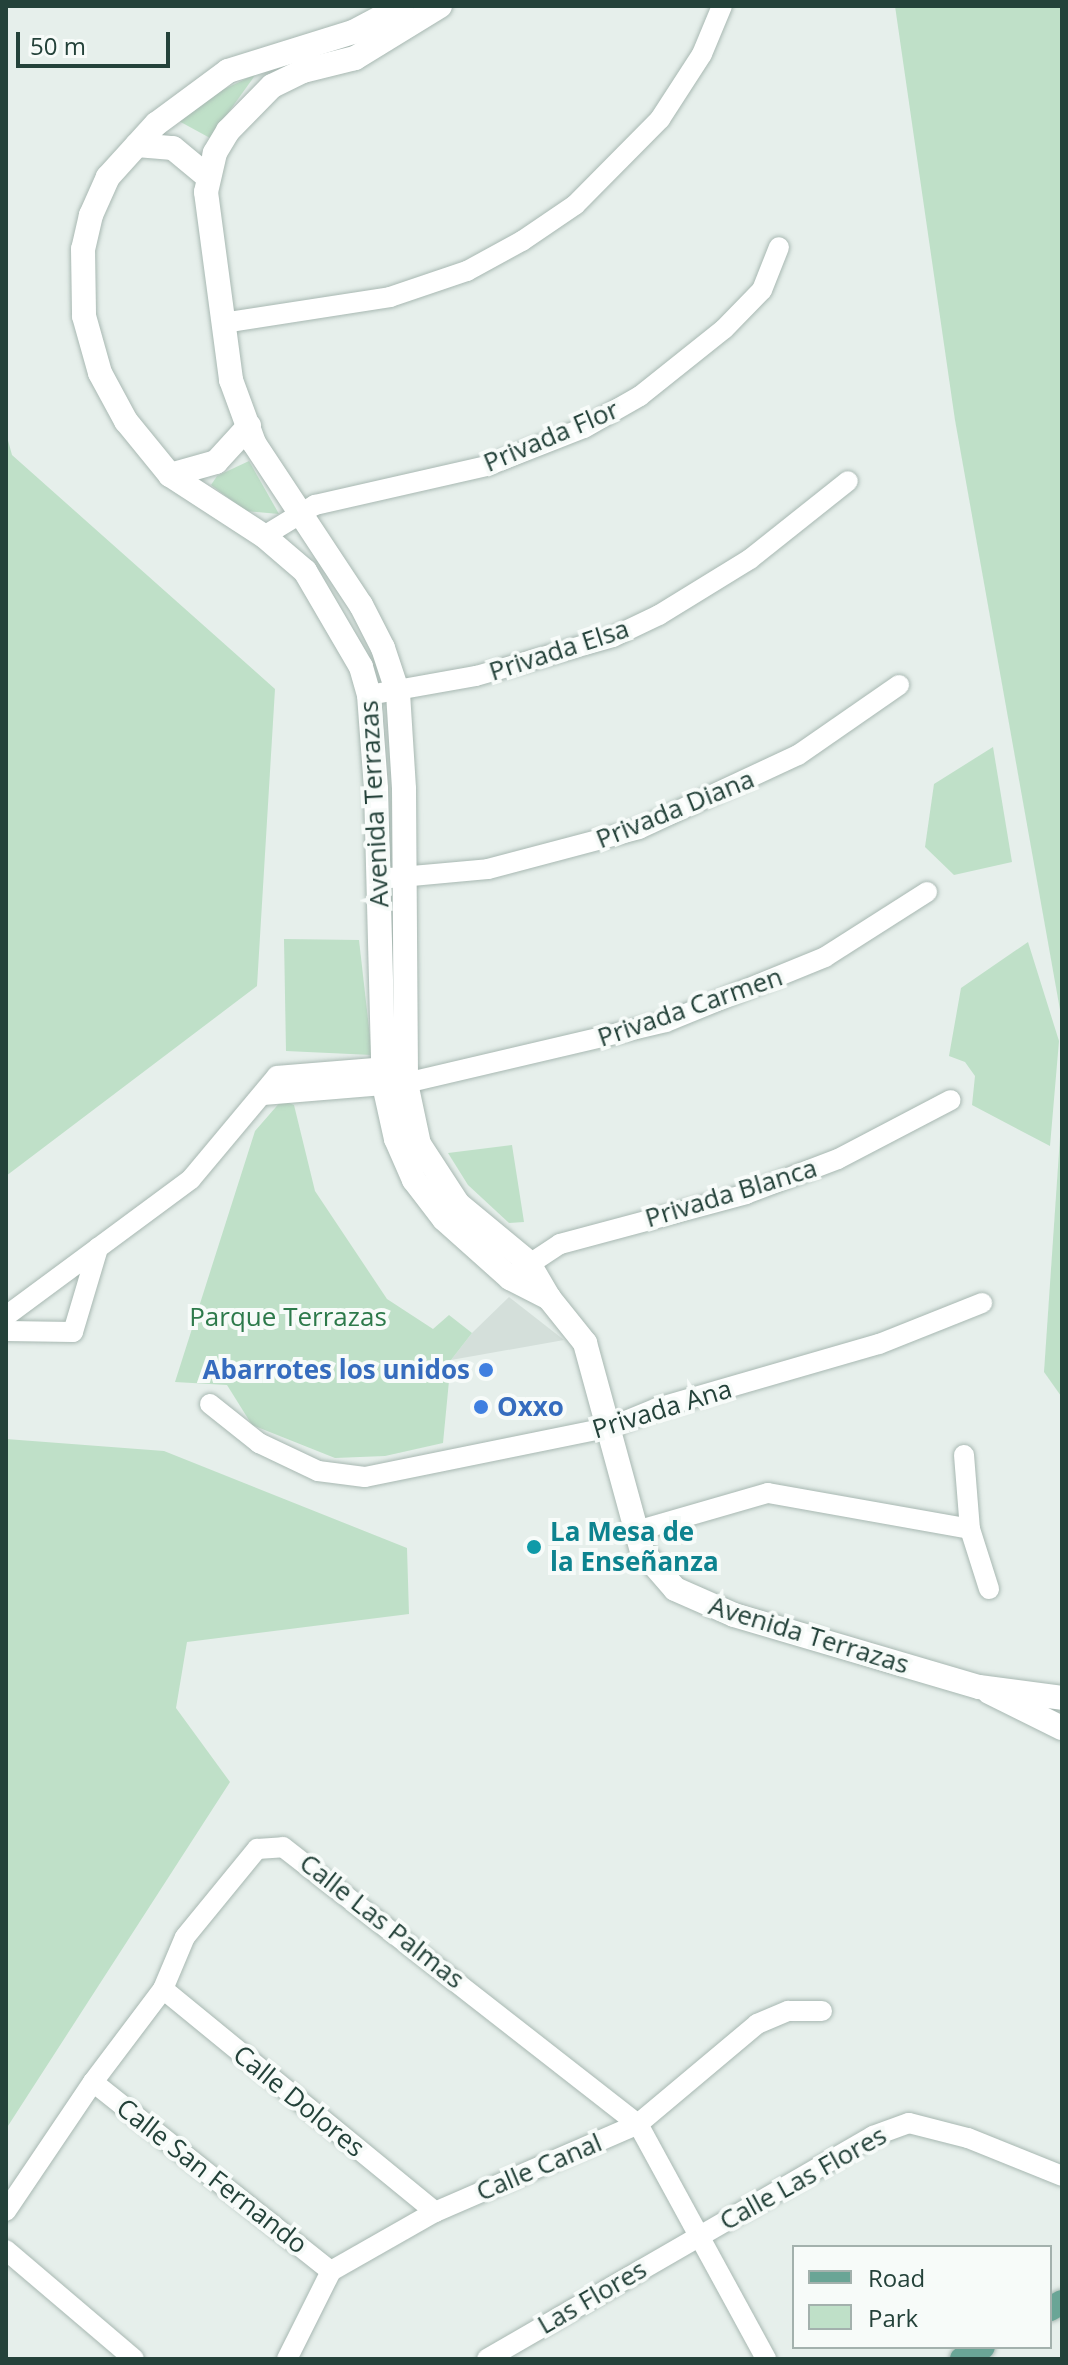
<!DOCTYPE html>
<html>
<head>
<meta charset="utf-8">
<style>
  body { margin:0 }
  #map { position:relative; width:1068px; height:2365px; overflow:hidden; background:#e6efeb; font-family:"Open Sans",sans-serif }
  div>[style] { position:absolute }
  [style*='--x'] { left:calc(var(--x)*1px); top:calc(var(--y)*1px); width:calc(var(--w)*1px); rotate:calc(var(--a)*1deg) }
  .built>* { inset:0; background:#d4dfda }
  .green>* { inset:0; background:#bfe0c8 }
  .roads { filter:drop-shadow(0 0 2px #a8b8b2) drop-shadow(0 0 2px #a8b8b2) }
  .street>* { height:20px; margin:-10px; padding:0 10px; transform-origin:10px; border-radius:10px; background:#fff }
  .secondary>* { height:24px; margin:-12px; padding:0 12px; transform-origin:12px; border-radius:12px; background:#fff }
  .primary>* { height:24px; margin:-12px; padding:0 12px; transform-origin:12px; border-radius:12px; background:#6aa596 }
  .dots>* { width:22px; height:22px; translate:-50% -50%; box-sizing:border-box; border:4px solid #f7fbf9; border-radius:50% }
  span { translate:-50% -50%; white-space:nowrap; text-align:center; line-height:1.15; -webkit-text-stroke:8px #f7fbf9; paint-order:stroke }
  .street-label { font-size:26px; color:#24423a }
  .park-label { font-size:26px; color:#2d7a4b }
  .shop-label { font-size:26px; color:#366cbe; font-weight:700 }
  .right { translate:-100% -50%; text-align:right }
  .left { translate:0 -50%; text-align:left }
  .culture-label { font-size:26px; color:#0d838f; font-weight:700 }
  .frame { position:absolute; inset:0; border:8px solid #24423a; pointer-events:none }
  .legend { position:absolute; left:792px; top:2245px; width:260px; height:104px; box-sizing:border-box; background:#f7fbf9; border:2px solid #a3b1ad; margin:0; padding:10px 14px; list-style:none; font-size:24px; color:#24423a }
  .legend li { display:flex; align-items:center; gap:16px; height:40px }
  .legend b { width:40px; border:2px solid #a3b1ad }
  .scale { position:absolute; left:16px; top:32px; width:154px; height:36px; box-sizing:border-box; border:4px solid #24423a; border-top:0; padding-left:10px; font-size:24px; line-height:28px; white-space:nowrap; color:#24423a; -webkit-text-stroke:6px #f7fbf9; paint-order:stroke }
</style>
</head>
<body>
<div id="map">
  <div class="built">
    <i style="clip-path:polygon(509px 1297px,564px 1340px,451px 1360px,472px 1333px)"></i>
  </div>
  <div class="green">
    <i style="clip-path:polygon(895px 6px,1062px 6px,1062px 1021px,955px 420px)"></i>
    <i style="clip-path:polygon(256px 74px,210px 138px,177px 120px,214px 94px)"></i>
    <i style="clip-path:polygon(6px 433px,12px 455px,275px 689px,257px 986px,6px 1176px)"></i>
    <i style="clip-path:polygon(249px 461px,279px 514px,246px 511px,211px 485px,217px 476px)"></i>
    <i style="clip-path:polygon(993px 747px,1012px 862px,954px 875px,925px 847px,934px 784px)"></i>
    <i style="clip-path:polygon(284px 939px,359px 940px,372px 1055px,286px 1051px)"></i>
    <i style="clip-path:polygon(1028px 942px,1059px 1041px,1050px 1146px,972px 1105px,975px 1076px,965px 1062px,949px 1056px,961px 988px)"></i>
    <i style="clip-path:polygon(282px 1100px,294px 1105px,315px 1191px,387px 1299px,433px 1329px,449px 1315px,472px 1333px,451px 1360px,443px 1443px,385px 1456px,335px 1458px,252px 1425px,227px 1385px,175px 1382px,255px 1131px)"></i>
    <i style="clip-path:polygon(1062px 1108px,1062px 1396px,1061px 1396px,1044px 1372px)"></i>
    <i style="clip-path:polygon(512px 1145px,524px 1222px,509px 1223px,468px 1185px,448px 1153px)"></i>
    <i style="clip-path:polygon(6px 1439px,164px 1451px,407px 1548px,409px 1614px,187px 1642px,176px 1708px,230px 1782px,6px 2129px)"></i>
  </div>
  <div class="roads">
    <div class="street">
      <i style="--x:223;--y:323;--w:169;--a:-8.8"></i>
      <i style="--x:390;--y:297;--w:81;--a:-18.7"></i>
      <i style="--x:467;--y:271;--w:63;--a:-28.6"></i>
      <i style="--x:522;--y:241;--w:64;--a:-34.2"></i>
      <i style="--x:575;--y:205;--w:121;--a:-45.3"></i>
      <i style="--x:660;--y:119;--w:77;--a:-57.1"></i>
      <i style="--x:702;--y:54;--w:52;--a:-67.4"></i>
      <i style="--x:264;--y:536;--w:60;--a:-31.3"></i>
      <i style="--x:315;--y:505;--w:176;--a:-12.8"></i>
      <i style="--x:487;--y:466;--w:104;--a:-21.4"></i>
      <i style="--x:584;--y:428;--w:64;--a:-29.7"></i>
      <i style="--x:640;--y:396;--w:107;--a:-38.6"></i>
      <i style="--x:724;--y:329;--w:54;--a:-45.7"></i>
      <i style="--x:762;--y:290;--w:46;--a:-68.4"></i>
      <i style="--x:369;--y:695;--w:109;--a:-10.1"></i>
      <i style="--x:476;--y:676;--w:142;--a:-15.9"></i>
      <i style="--x:613;--y:637;--w:51;--a:-25.6"></i>
      <i style="--x:659;--y:615;--w:107;--a:-31.6"></i>
      <i style="--x:750;--y:559;--w:125;--a:-38.5"></i>
      <i style="--x:379;--y:879;--w:109;--a:-5.2"></i>
      <i style="--x:488;--y:869;--w:156;--a:-14.8"></i>
      <i style="--x:639;--y:829;--w:175;--a:-25"></i>
      <i style="--x:798;--y:755;--w:123;--a:-34.7"></i>
      <i style="--x:264;--y:1095;--w:143;--a:-4.8"></i>
      <i style="--x:406;--y:1083;--w:267;--a:-13.2"></i>
      <i style="--x:666;--y:1022;--w:172;--a:-22.2"></i>
      <i style="--x:825;--y:957;--w:121;--a:-32.5"></i>
      <i style="--x:519;--y:1271;--w:49;--a:-33.4"></i>
      <i style="--x:560;--y:1244;--w:193;--a:-15"></i>
      <i style="--x:746;--y:1194;--w:98;--a:-20.8"></i>
      <i style="--x:838;--y:1159;--w:127;--a:-27.6"></i>
      <i style="--x:6;--y:1316;--w:230;--a:-36.5"></i>
      <i style="--x:191;--y:1179;--w:134;--a:-50.1"></i>
      <i style="--x:277;--y:1076;--w:122;--a:-4.7"></i>
      <i style="--x:6;--y:1331;--w:67;--a:0.9"></i>
      <i style="--x:73;--y:1332;--w:88;--a:-73.4"></i>
      <i style="--x:210;--y:1404;--w:63;--a:38.5"></i>
      <i style="--x:259;--y:1443;--w:65;--a:25.4"></i>
      <i style="--x:318;--y:1471;--w:47;--a:7.3"></i>
      <i style="--x:365;--y:1477;--w:251;--a:-11.5"></i>
      <i style="--x:611;--y:1427;--w:50;--a:-22.4"></i>
      <i style="--x:657;--y:1408;--w:231;--a:-16.1"></i>
      <i style="--x:879;--y:1344;--w:111;--a:-21.7"></i>
      <i style="--x:964;--y:1455;--w:74;--a:85.4"></i>
      <i style="--x:970;--y:1529;--w:63;--a:72.4"></i>
      <i style="--x:636;--y:1531;--w:137;--a:-16.1"></i>
      <i style="--x:768;--y:1493;--w:205;--a:10.1"></i>
      <i style="--x:163;--y:1989;--w:352;--a:39.3"></i>
      <i style="--x:93;--y:2082;--w:304;--a:38.5"></i>
      <i style="--x:6;--y:2211;--w:156;--a:-56"></i>
      <i style="--x:93;--y:2082;--w:116;--a:-53"></i>
      <i style="--x:163;--y:1989;--w:56;--a:-67.1"></i>
      <i style="--x:185;--y:1937;--w:114;--a:-50.7"></i>
      <i style="--x:257;--y:1849;--w:26;--a:-4"></i>
      <i style="--x:283;--y:1847;--w:450;--a:38"></i>
      <i style="--x:638;--y:2124;--w:268;--a:61.4"></i>
      <i style="--x:6;--y:2250;--w:168;--a:40.4"></i>
      <i style="--x:287;--y:2359;--w:98;--a:-63.4"></i>
      <i style="--x:331;--y:2271;--w:120;--a:-29.6"></i>
      <i style="--x:435;--y:2212;--w:221;--a:-23.4"></i>
      <i style="--x:638;--y:2124;--w:155;--a:-40"></i>
      <i style="--x:757;--y:2024;--w:34;--a:-23"></i>
      <i style="--x:788;--y:2011;--w:34;--a:0"></i>
      <i style="--x:487;--y:2359;--w:446;--a:-30"></i>
      <i style="--x:873;--y:2136;--w:38;--a:-20"></i>
      <i style="--x:909;--y:2123;--w:61;--a:14.3"></i>
      <i style="--x:968;--y:2138;--w:101;--a:22"></i>
    </div>
    <div class="secondary">
      <i style="--x:402;--y:6;--w:55;--a:152"></i>
      <i style="--x:353;--y:32;--w:131;--a:162.7"></i>
      <i style="--x:228;--y:71;--w:89;--a:143.6"></i>
      <i style="--x:156;--y:124;--w:72;--a:132.2"></i>
      <i style="--x:108;--y:177;--w:42;--a:114.1"></i>
      <i style="--x:91;--y:215;--w:35;--a:103"></i>
      <i style="--x:83;--y:249;--w:67;--a:89.1"></i>
      <i style="--x:84;--y:316;--w:59;--a:74.3"></i>
      <i style="--x:100;--y:373;--w:55;--a:61.6"></i>
      <i style="--x:126;--y:421;--w:70;--a:50.8"></i>
      <i style="--x:170;--y:475;--w:112;--a:33"></i>
      <i style="--x:264;--y:536;--w:54;--a:40.5"></i>
      <i style="--x:305;--y:571;--w:111;--a:59.7"></i>
      <i style="--x:361;--y:667;--w:29;--a:74"></i>
      <i style="--x:369;--y:695;--w:94;--a:85.7"></i>
      <i style="--x:376;--y:789;--w:296;--a:88.5"></i>
      <i style="--x:384;--y:1085;--w:55;--a:77.5"></i>
      <i style="--x:396;--y:1139;--w:45;--a:66.3"></i>
      <i style="--x:414;--y:1180;--w:49;--a:52.4"></i>
      <i style="--x:444;--y:1219;--w:89;--a:41.8"></i>
      <i style="--x:510;--y:1278;--w:44;--a:27.1"></i>
      <i style="--x:440;--y:6;--w:100;--a:148.5"></i>
      <i style="--x:355;--y:58;--w:54;--a:166"></i>
      <i style="--x:303;--y:71;--w:34;--a:154"></i>
      <i style="--x:272;--y:86;--w:63;--a:134.4"></i>
      <i style="--x:228;--y:131;--w:26;--a:121"></i>
      <i style="--x:215;--y:153;--w:40;--a:103"></i>
      <i style="--x:206;--y:192;--w:190;--a:82.4"></i>
      <i style="--x:231;--y:380;--w:67;--a:69.9"></i>
      <i style="--x:254;--y:443;--w:194;--a:56.6"></i>
      <i style="--x:361;--y:605;--w:48;--a:62.9"></i>
      <i style="--x:383;--y:648;--w:47;--a:71.6"></i>
      <i style="--x:398;--y:693;--w:96;--a:86.4"></i>
      <i style="--x:404;--y:789;--w:294;--a:89.6"></i>
      <i style="--x:406;--y:1083;--w:62;--a:78"></i>
      <i style="--x:419;--y:1144;--w:72;--a:57"></i>
      <i style="--x:458;--y:1204;--w:91;--a:39.6"></i>
      <i style="--x:528;--y:1262;--w:42;--a:59.7"></i>
      <i style="--x:549;--y:1298;--w:58;--a:51.3"></i>
      <i style="--x:585;--y:1343;--w:216;--a:74.7"></i>
      <i style="--x:642;--y:1551;--w:50;--a:49"></i>
      <i style="--x:675;--y:1589;--w:64;--a:23.8"></i>
      <i style="--x:734;--y:1615;--w:255;--a:16.4"></i>
      <i style="--x:979;--y:1687;--w:84;--a:7.5"></i>
      <i style="--x:137;--y:145;--w:36;--a:5"></i>
      <i style="--x:173;--y:148;--w:45;--a:39.6"></i>
      <i style="--x:170;--y:475;--w:48;--a:-15.8"></i>
      <i style="--x:216;--y:462;--w:49;--a:-47.5"></i>
      <i style="--x:989;--y:1692;--w:81;--a:26.3"></i>
    </div>
    <div class="primary">
      <i style="--x:1050;--y:2309;--w:14;--a:-30"></i>
      <i style="--x:962;--y:2359;--w:24;--a:-30"></i>
    </div>
  </div>
  <div class="dots">
    <i style="left:486px;top:1370px;background:#3f7fe0"></i>
    <i style="left:481px;top:1407px;background:#3f7fe0"></i>
    <i style="left:534px;top:1547px;background:#0f9aa8"></i>
  </div>
  <div class="street-label">
    <span style="left:551px;top:436px;rotate:-23deg">Privada Flor</span>
    <span style="left:559px;top:650px;rotate:-18deg">Privada Elsa</span>
    <span style="left:374px;top:804px;rotate:-93deg">Avenida Terrazas</span>
    <span style="left:675px;top:809px;rotate:-22deg">Privada Diana</span>
    <span style="left:690px;top:1007px;rotate:-19deg">Privada Carmen</span>
    <span style="left:731px;top:1193px;rotate:-17deg">Privada Blanca</span>
    <span style="left:662px;top:1409px;rotate:-17deg">Privada Ana</span>
    <span style="left:809px;top:1635px;rotate:17deg">Avenida Terrazas</span>
    <span style="left:382px;top:1921px;rotate:38deg">Calle Las Palmas</span>
    <span style="left:299px;top:2101px;rotate:39deg">Calle Dolores</span>
    <span style="left:539px;top:2167px;rotate:-23deg">Calle Canal</span>
    <span style="left:212px;top:2176px;rotate:38deg">Calle San Fernando</span>
    <span style="left:803px;top:2178px;rotate:-29deg">Calle Las Flores</span>
    <span style="left:592px;top:2297px;rotate:-30deg">Las Flores</span>
  </div>
  <div class="park-label">
    <span style="left:288px;top:1317px">Parque Terrazas</span>
  </div>
  <div class="shop-label">
    <span class="right" style="left:470px;top:1370px">Abarrotes los unidos</span>
    <span class="left" style="left:497px;top:1407px">Oxxo</span>
  </div>
  <div class="culture-label">
    <span class="left" style="left:550px;top:1547px">La Mesa de<br>la Enseñanza</span>
  </div>
  <div class="frame"></div>
  <ul class="legend">
  <li><b style="height:10px;background:#6aa596"></b>Road</li>
  <li><b style="height:22px;background:#bfe0c8"></b>Park</li>
  </ul>
  <div class="scale">50 m</div>
</div>
</body>
</html>
